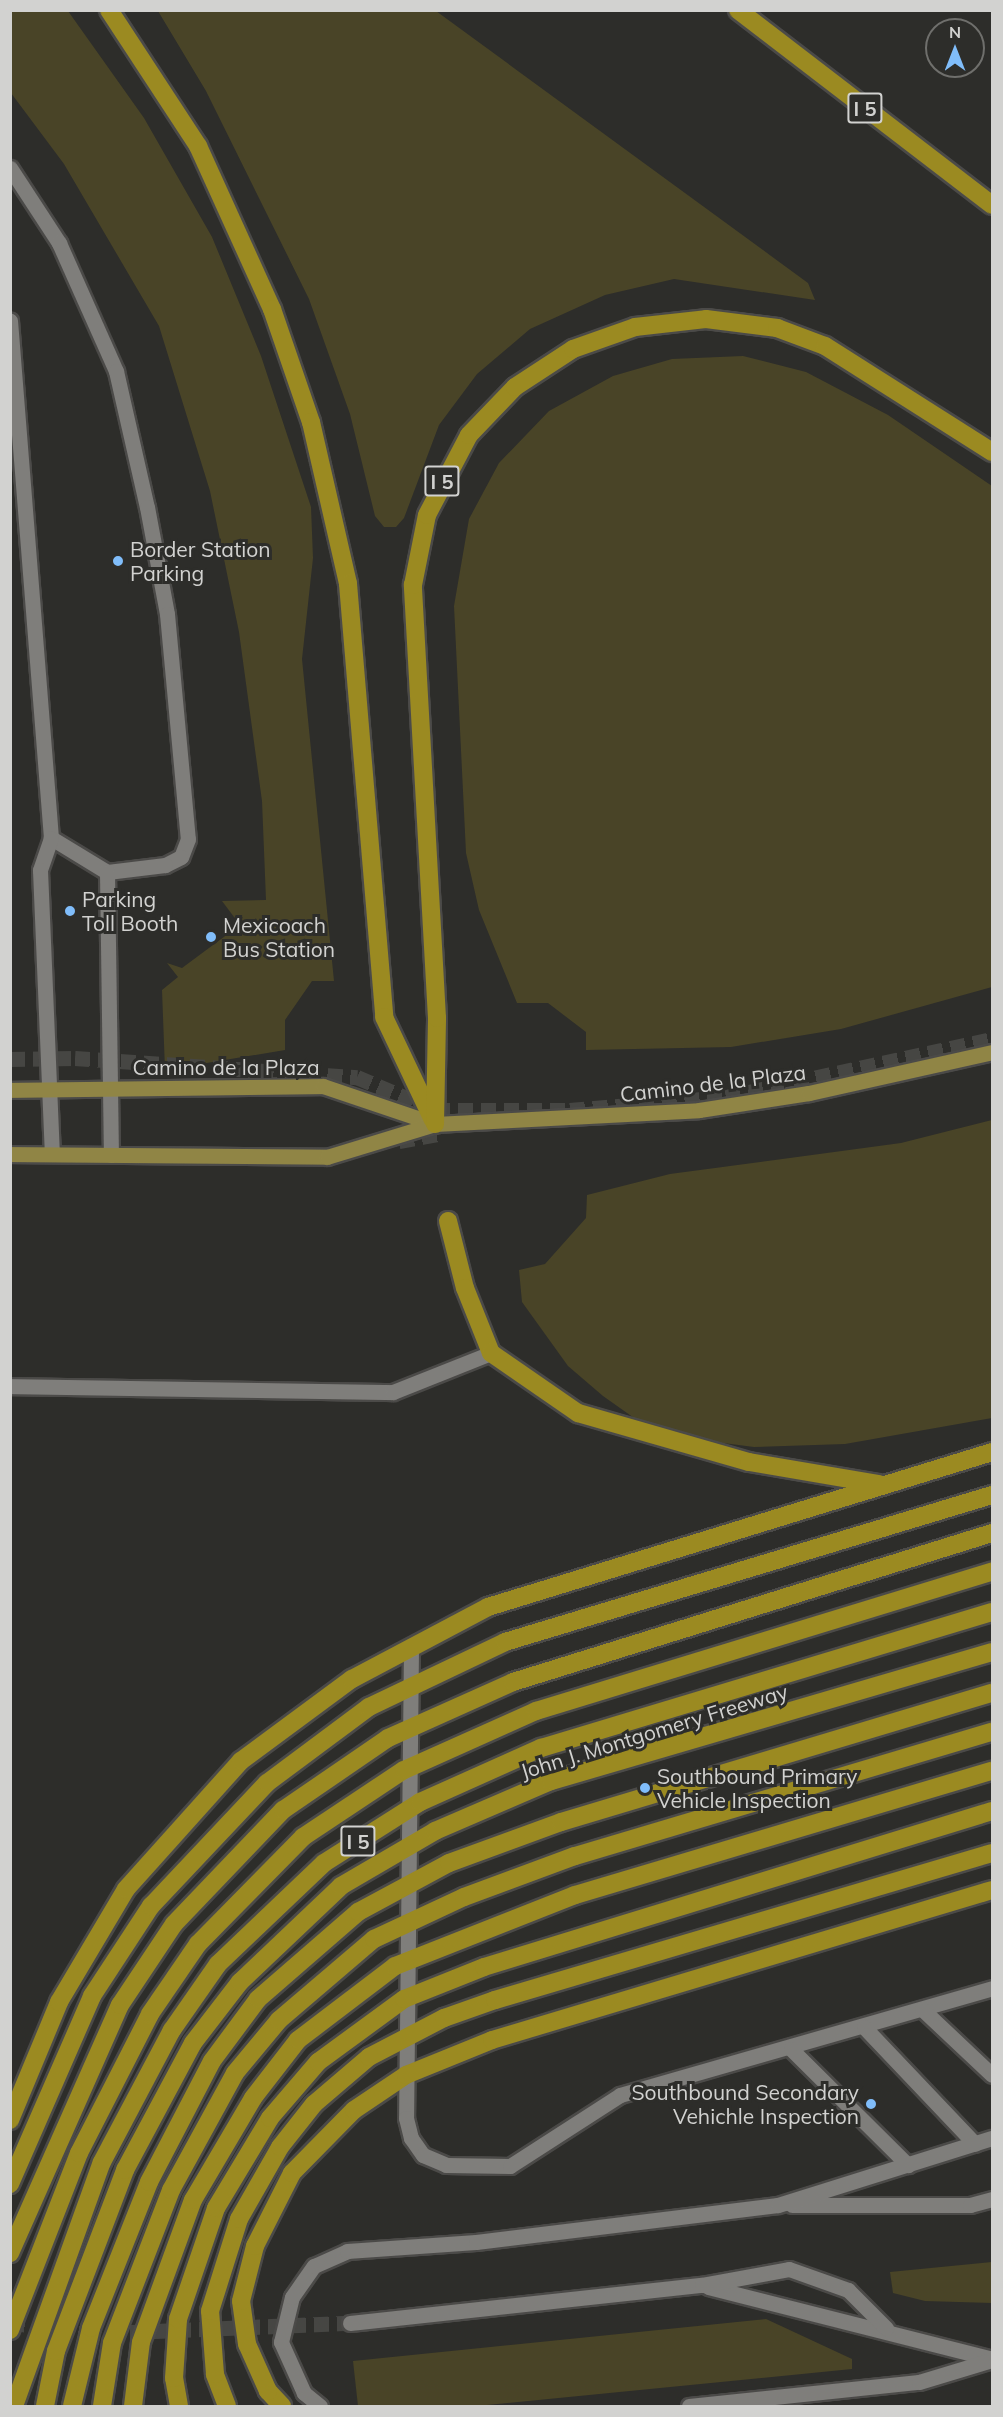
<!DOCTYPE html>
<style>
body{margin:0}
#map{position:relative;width:1003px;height:2417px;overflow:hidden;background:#2d2d2a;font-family:Mulish,sans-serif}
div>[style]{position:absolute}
.green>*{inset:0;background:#494427}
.minor-tunnel>*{height:15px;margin-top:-7.5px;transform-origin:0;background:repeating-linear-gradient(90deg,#464643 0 15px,transparent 0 23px)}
.roads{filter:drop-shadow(2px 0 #4b4a48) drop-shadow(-2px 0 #4b4a48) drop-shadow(0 2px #4b4a48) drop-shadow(0 -2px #4b4a48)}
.minor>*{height:15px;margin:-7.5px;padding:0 7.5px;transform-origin:7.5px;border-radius:7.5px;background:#7f7e7b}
.major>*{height:15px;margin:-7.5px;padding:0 7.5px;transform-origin:7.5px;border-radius:7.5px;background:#908545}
.highway>*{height:18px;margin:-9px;padding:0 9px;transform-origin:9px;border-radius:9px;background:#9b8a21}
.dots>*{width:16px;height:16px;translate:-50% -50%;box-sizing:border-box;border:3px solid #2d2d2a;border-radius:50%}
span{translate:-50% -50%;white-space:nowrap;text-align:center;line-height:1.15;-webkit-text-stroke:6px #2d2d2a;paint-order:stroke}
.shield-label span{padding:2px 4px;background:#2d2d2a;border:2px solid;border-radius:4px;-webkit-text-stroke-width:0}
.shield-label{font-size:20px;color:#d2d2d0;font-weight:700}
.poi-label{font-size:21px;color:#d2d2d0}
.left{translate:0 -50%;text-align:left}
.right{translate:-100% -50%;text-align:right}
.street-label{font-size:21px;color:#d2d2d0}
.frame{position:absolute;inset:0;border:12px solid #d2d2d0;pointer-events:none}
.north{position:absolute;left:925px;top:18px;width:60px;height:60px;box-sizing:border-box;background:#2d2d2a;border:2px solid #6f6f6c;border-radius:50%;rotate:0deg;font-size:16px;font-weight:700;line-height:24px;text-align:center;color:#d2d2d0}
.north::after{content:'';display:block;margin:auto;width:21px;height:27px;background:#80bdfa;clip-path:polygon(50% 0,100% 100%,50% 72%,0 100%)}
</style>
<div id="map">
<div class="green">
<div style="clip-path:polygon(11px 10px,68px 11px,144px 118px,212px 237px,261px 356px,311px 507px,313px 558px,302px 659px,334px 981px,312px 981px,285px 1020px,285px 1050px,165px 1070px,162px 990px,178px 977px,167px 963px,182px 968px,240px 925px,222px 901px,266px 900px,262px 801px,239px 632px,210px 491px,159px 326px,64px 164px,11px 93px)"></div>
<div style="clip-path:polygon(158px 11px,436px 11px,808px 283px,815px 300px,674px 279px,605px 295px,530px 329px,477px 374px,439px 425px,404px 518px,396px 527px,384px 527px,375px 516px,350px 414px,309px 299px,206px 91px)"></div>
<div style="clip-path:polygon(743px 356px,806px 372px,888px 415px,992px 486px,992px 987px,841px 1029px,731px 1047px,586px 1050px,586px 1032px,548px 1003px,517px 1003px,479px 910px,466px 853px,454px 606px,469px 519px,499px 463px,549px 411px,613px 376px,672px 359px)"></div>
<div style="clip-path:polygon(992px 1120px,992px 1418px,845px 1444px,754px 1447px,692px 1439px,644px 1425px,603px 1396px,568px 1366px,522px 1302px,519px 1270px,545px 1264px,586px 1218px,587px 1195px,670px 1174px,901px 1143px)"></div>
<div style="clip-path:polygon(992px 2262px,992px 2303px,925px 2301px,893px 2293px,890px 2272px)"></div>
<div style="clip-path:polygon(766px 2319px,852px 2359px,852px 2369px,477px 2406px,358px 2406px,353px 2361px)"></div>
</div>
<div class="minor-tunnel">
<div style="left:10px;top:1059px;width:65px;rotate:-0.9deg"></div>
<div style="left:75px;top:1058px;width:283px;rotate:3.9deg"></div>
<div style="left:357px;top:1077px;width:85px;rotate:22.9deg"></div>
<div style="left:435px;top:1110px;width:135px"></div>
<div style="left:570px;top:1110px;width:157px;rotate:-4.8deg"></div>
<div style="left:726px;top:1097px;width:272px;rotate:-12.3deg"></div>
<div style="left:399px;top:1141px;width:39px;rotate:-10deg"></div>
<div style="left:10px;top:2322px;width:75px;rotate:9.2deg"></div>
<div style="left:84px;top:2334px;width:266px;rotate:-2.4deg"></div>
</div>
<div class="roads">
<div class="minor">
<div style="left:10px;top:168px;width:90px;rotate:56.8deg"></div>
<div style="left:59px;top:243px;width:140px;rotate:66deg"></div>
<div style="left:116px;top:371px;width:139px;rotate:77.2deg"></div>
<div style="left:147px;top:507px;width:109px;rotate:79.4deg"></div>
<div style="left:167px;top:614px;width:226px;rotate:84.7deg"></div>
<div style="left:188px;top:839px;width:19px;rotate:111deg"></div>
<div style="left:181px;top:857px;width:18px;rotate:153deg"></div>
<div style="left:165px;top:865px;width:58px;rotate:173.1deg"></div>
<div style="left:107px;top:872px;width:66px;rotate:-148.7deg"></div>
<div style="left:51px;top:838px;width:519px;rotate:-94.53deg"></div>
<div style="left:51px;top:838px;width:34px;rotate:109deg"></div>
<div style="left:40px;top:870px;width:284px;rotate:87.6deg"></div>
<div style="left:107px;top:872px;width:283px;rotate:89.2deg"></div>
<div style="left:10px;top:1386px;width:383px;rotate:0.9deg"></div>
<div style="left:393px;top:1392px;width:105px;rotate:-21.7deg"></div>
<div style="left:411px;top:1648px;width:470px;rotate:90.6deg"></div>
<div style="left:406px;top:2118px;width:21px;rotate:76deg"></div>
<div style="left:411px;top:2138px;width:21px;rotate:55deg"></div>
<div style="left:423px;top:2155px;width:25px;rotate:23deg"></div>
<div style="left:446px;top:2165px;width:64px;rotate:0.9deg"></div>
<div style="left:510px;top:2166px;width:131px;rotate:-32.8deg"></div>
<div style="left:620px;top:2095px;width:387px;rotate:-16deg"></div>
<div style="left:922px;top:2009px;width:96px;rotate:43.3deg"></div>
<div style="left:864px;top:2027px;width:161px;rotate:46.5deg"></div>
<div style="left:791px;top:2049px;width:165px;rotate:44.8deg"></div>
<div style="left:792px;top:2205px;width:178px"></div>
<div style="left:970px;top:2205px;width:23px;rotate:-15deg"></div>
<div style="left:708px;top:2287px;width:293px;rotate:14.2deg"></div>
<div style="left:350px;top:2323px;width:354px;rotate:-6.2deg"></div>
<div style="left:702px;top:2285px;width:88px;rotate:-10.4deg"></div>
<div style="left:789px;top:2269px;width:63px;rotate:19.6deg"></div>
<div style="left:848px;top:2290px;width:54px;rotate:45deg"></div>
<div style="left:320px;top:2406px;width:21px;rotate:-141deg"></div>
<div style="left:304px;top:2393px;width:56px;rotate:-114.3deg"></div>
<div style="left:281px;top:2342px;width:46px;rotate:-76.3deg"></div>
<div style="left:292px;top:2297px;width:38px;rotate:-55deg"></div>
<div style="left:314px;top:2266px;width:36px;rotate:-24deg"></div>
<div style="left:347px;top:2251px;width:129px;rotate:-4deg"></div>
<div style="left:476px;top:2242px;width:304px;rotate:-7deg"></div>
<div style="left:778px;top:2205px;width:224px;rotate:-17.4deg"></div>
<div style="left:689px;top:2406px;width:231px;rotate:-6deg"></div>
<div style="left:919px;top:2382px;width:76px;rotate:-16.8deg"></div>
</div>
<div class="major">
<div style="left:10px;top:1090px;width:313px;rotate:-0.7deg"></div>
<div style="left:323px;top:1086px;width:118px;rotate:18.7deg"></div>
<div style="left:10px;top:1154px;width:317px;rotate:0.5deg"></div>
<div style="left:327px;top:1157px;width:113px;rotate:-17deg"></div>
<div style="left:435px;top:1124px;width:264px;rotate:-3deg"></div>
<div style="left:699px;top:1110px;width:111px;rotate:-8.8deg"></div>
<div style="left:809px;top:1093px;width:188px;rotate:-12.6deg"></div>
</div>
<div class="highway">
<div style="left:109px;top:10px;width:163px;rotate:56.8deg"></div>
<div style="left:198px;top:146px;width:179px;rotate:65.6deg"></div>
<div style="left:272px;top:309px;width:120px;rotate:71deg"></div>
<div style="left:311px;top:422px;width:166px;rotate:77.1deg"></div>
<div style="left:348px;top:584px;width:434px;rotate:85.2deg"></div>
<div style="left:384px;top:1017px;width:114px;rotate:64.6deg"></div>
<div style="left:738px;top:10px;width:320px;rotate:37.5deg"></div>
<div style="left:435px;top:1124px;width:106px;rotate:-88.9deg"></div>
<div style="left:437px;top:1018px;width:434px;rotate:-93.2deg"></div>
<div style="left:413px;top:585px;width:71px;rotate:-78.7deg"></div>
<div style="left:427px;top:515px;width:90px;rotate:-62.3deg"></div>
<div style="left:469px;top:435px;width:66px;rotate:-46.2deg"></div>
<div style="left:515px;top:387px;width:69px;rotate:-33.2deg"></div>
<div style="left:573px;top:349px;width:66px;rotate:-19.5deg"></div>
<div style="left:635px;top:327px;width:71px;rotate:-6.4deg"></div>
<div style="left:706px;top:319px;width:72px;rotate:7.2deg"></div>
<div style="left:777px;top:328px;width:51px;rotate:20.6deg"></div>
<div style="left:825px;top:346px;width:198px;rotate:32.4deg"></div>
<div style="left:448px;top:1221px;width:69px;rotate:75.8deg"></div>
<div style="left:465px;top:1288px;width:70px;rotate:68.2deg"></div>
<div style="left:491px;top:1353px;width:106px;rotate:34.6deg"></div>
<div style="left:578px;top:1413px;width:178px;rotate:16deg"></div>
<div style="left:749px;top:1462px;width:132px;rotate:9.6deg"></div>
<div style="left:10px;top:2120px;width:128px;rotate:-67.4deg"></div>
<div style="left:59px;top:2002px;width:131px;rotate:-59.3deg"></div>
<div style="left:126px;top:1889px;width:172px;rotate:-48.1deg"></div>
<div style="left:241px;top:1761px;width:138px;rotate:-36.5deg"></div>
<div style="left:352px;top:1679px;width:154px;rotate:-27.9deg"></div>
<div style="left:488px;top:1607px;width:527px;rotate:-17.09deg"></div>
<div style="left:10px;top:2184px;width:205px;rotate:-66.4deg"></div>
<div style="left:92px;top:1996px;width:108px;rotate:-56.8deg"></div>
<div style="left:151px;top:1906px;width:169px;rotate:-46.7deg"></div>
<div style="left:267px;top:1783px;width:127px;rotate:-36.7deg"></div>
<div style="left:369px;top:1707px;width:151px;rotate:-25.5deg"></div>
<div style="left:505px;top:1642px;width:509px;rotate:-16.8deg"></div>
<div style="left:10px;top:2253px;width:271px;rotate:-66.1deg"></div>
<div style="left:120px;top:2005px;width:97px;rotate:-56.3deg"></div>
<div style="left:174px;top:1924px;width:158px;rotate:-46.3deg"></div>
<div style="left:283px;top:1810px;width:127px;rotate:-34.4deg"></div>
<div style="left:388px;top:1738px;width:137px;rotate:-24.1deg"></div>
<div style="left:513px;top:1682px;width:502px;rotate:-17.28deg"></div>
<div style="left:10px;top:2330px;width:190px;rotate:-68.7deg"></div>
<div style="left:79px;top:2153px;width:156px;rotate:-62.9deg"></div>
<div style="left:150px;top:2014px;width:85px;rotate:-55.6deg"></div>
<div style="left:198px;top:1944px;width:150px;rotate:-45.5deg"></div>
<div style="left:303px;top:1837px;width:121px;rotate:-33.6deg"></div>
<div style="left:404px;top:1770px;width:145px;rotate:-24.1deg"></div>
<div style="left:536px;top:1711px;width:477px;rotate:-17deg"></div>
<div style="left:14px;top:2406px;width:259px;rotate:-70.2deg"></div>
<div style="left:102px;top:2162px;width:149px;rotate:-62.1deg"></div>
<div style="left:172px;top:2030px;width:80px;rotate:-55.1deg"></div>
<div style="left:218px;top:1964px;width:146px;rotate:-43.6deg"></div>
<div style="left:324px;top:1863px;width:114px;rotate:-32.4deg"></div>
<div style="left:420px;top:1802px;width:133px;rotate:-24.1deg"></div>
<div style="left:541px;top:1748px;width:471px;rotate:-16.8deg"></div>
<div style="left:45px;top:2406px;width:56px;rotate:-78.7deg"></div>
<div style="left:56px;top:2351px;width:194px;rotate:-69.1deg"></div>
<div style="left:125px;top:2170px;width:144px;rotate:-61.8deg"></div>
<div style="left:193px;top:2043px;width:77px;rotate:-52.4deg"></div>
<div style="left:240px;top:1982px;width:139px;rotate:-43.5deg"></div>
<div style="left:341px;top:1886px;width:109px;rotate:-30.3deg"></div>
<div style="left:435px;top:1831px;width:126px;rotate:-23.3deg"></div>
<div style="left:551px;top:1781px;width:459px;rotate:-16.3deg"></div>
<div style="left:72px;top:2406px;width:80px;rotate:-76.3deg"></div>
<div style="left:91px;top:2328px;width:157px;rotate:-68.3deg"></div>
<div style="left:149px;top:2182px;width:136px;rotate:-62.5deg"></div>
<div style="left:212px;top:2061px;width:77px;rotate:-53.4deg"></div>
<div style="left:258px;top:1999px;width:133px;rotate:-41deg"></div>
<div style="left:358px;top:1912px;width:103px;rotate:-28.3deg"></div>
<div style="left:449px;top:1863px;width:119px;rotate:-20.1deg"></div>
<div style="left:561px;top:1822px;width:450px;rotate:-16.7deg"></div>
<div style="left:102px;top:2406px;width:64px;rotate:-81deg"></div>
<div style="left:112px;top:2343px;width:164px;rotate:-68.9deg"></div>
<div style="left:171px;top:2190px;width:133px;rotate:-61.3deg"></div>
<div style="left:235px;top:2073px;width:69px;rotate:-50.3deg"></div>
<div style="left:279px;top:2020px;width:125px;rotate:-40.5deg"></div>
<div style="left:374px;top:1939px;width:99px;rotate:-25deg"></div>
<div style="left:464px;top:1897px;width:118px;rotate:-20.3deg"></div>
<div style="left:575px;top:1856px;width:435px;rotate:-16.6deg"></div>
<div style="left:133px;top:2406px;width:64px;rotate:-82.9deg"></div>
<div style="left:141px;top:2342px;width:151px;rotate:-69.9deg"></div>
<div style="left:193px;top:2200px;width:118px;rotate:-59.5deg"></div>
<div style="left:253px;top:2098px;width:73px;rotate:-52.2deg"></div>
<div style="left:298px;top:2040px;width:122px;rotate:-37.3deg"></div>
<div style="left:395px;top:1966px;width:193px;rotate:-21.5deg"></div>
<div style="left:575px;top:1895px;width:435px;rotate:-16.6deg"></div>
<div style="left:179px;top:2406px;width:28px;rotate:-100deg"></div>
<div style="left:174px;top:2378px;width:59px;rotate:-86.1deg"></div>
<div style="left:178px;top:2319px;width:117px;rotate:-71.1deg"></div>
<div style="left:216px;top:2208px;width:105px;rotate:-59deg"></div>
<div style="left:270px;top:2118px;width:74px;rotate:-49.4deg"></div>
<div style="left:318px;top:2062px;width:107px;rotate:-36.2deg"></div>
<div style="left:404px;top:1999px;width:86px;rotate:-21.8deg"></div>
<div style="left:484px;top:1967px;width:531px;rotate:-17.07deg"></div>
<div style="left:227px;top:2406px;width:34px;rotate:-111deg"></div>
<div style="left:215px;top:2374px;width:63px;rotate:-94.5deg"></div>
<div style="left:210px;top:2311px;width:96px;rotate:-72.5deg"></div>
<div style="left:239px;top:2219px;width:83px;rotate:-60.3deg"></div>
<div style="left:280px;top:2147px;width:55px;rotate:-51.7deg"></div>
<div style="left:314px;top:2104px;width:72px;rotate:-40.5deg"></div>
<div style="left:369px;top:2057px;width:85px;rotate:-27.5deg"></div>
<div style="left:444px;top:2018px;width:54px;rotate:-19.4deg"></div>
<div style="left:495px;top:2000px;width:518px;rotate:-16.48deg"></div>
<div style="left:282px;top:2406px;width:21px;rotate:-133deg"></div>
<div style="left:268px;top:2391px;width:51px;rotate:-114.1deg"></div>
<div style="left:247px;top:2344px;width:43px;rotate:-97.9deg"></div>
<div style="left:241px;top:2301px;width:57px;rotate:-75.7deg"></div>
<div style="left:255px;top:2246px;width:82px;rotate:-63.1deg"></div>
<div style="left:292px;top:2173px;width:88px;rotate:-45.5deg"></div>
<div style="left:354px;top:2110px;width:63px;rotate:-33.9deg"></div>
<div style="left:406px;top:2075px;width:93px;rotate:-22.1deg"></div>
<div style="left:492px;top:2040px;width:522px;rotate:-16.7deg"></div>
</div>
</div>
<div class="dots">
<div style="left:118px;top:561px;background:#80bdfa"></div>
<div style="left:70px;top:911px;background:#80bdfa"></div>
<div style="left:211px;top:937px;background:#80bdfa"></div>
<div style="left:645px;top:1788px;background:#80bdfa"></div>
<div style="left:871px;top:2104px;background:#80bdfa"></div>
</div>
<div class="shield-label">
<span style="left:865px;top:108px">I 5</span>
<span style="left:442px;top:481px">I 5</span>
<span style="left:358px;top:1841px">I 5</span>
</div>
<div class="poi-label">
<span class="left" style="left:130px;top:561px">Border Station<br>Parking</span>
<span class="left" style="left:82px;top:911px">Parking<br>Toll Booth</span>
<span class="left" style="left:223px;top:937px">Mexicoach<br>Bus Station</span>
<span class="left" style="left:657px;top:1788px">Southbound Primary<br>Vehicle Inspection</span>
<span class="right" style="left:859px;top:2104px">Southbound Secondary<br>Vehichle Inspection</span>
</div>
<div class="street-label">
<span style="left:226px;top:1067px">Camino de la Plaza</span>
<span style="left:713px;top:1083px;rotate:-7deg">Camino de la Plaza</span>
<span style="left:654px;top:1731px;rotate:-17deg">John J. Montgomery Freeway</span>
</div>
<div class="frame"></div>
<div class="north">N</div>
</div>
